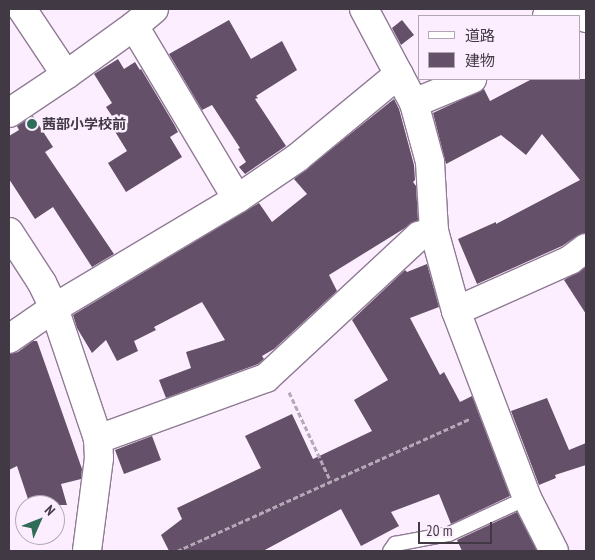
<!DOCTYPE html>
<meta charset="utf-8">
<style>
body{margin:0}
#map{position:relative;width:595px;height:560px;overflow:hidden;background:#fceeff;font-family:"PT Sans Narrow","Noto Sans JP",sans-serif}
div>[style]{position:absolute}
.building>*{inset:0;background:#645068}
.path>*{height:3px;margin-top:-1.5px;transform-origin:0;background:repeating-linear-gradient(90deg,#b5a9b7 0 5px,transparent 0 7.5px)}
.roads{filter:drop-shadow(1px 0 #8f7b94) drop-shadow(-1px 0 #8f7b94) drop-shadow(0 1px #8f7b94) drop-shadow(0 -1px #8f7b94)}
.lane>*{height:14px;margin:-7px;padding:0 7px;transform-origin:7px;border-radius:7px;background:#fff}
.street>*{height:28px;margin:-14px;padding:0 14px;transform-origin:14px;border-radius:14px;background:#fff}
.dots>*{width:14px;height:14px;translate:-50% -50%;box-sizing:border-box;border:2px solid #fceeff;border-radius:50%}
span{translate:-50% -50%;white-space:nowrap;text-align:center;line-height:1.15;-webkit-text-stroke:5px #fceeff;paint-order:stroke}
.poi-label{font-size:14px;color:#413943;font-weight:700}
.left{translate:0 -50%;text-align:left}
.frame{position:absolute;inset:0;border:10px solid #413943;pointer-events:none}
.legend{position:absolute;left:418px;top:15px;width:162px;height:65px;box-sizing:border-box;background:#fceeff;border:1px solid #b1a6b4;margin:0;padding:6px 9px;list-style:none;font-size:15px;color:#413943}
.legend li{display:flex;align-items:center;gap:10px;height:25px}
.legend b{width:25px;border:1px solid #b1a6b4}
.north{position:absolute;left:15px;top:495px;width:50px;height:50px;box-sizing:border-box;background:#fceeff;border:1px solid #b1a6b4;border-radius:50%;rotate:46deg;font-size:14px;font-weight:700;line-height:20px;text-align:center;color:#413943}
.north::after{content:'';display:block;margin:auto;width:18px;height:22px;background:#2f6d59;clip-path:polygon(50% 0,100% 100%,50% 72%,0 100%)}
.scale{position:absolute;left:418px;top:522px;width:74px;height:22px;box-sizing:border-box;border:2px solid #413943;border-top:0;padding-left:6px;font-size:15px;line-height:18px;white-space:nowrap;color:#413943;-webkit-text-stroke:4px #fceeff;paint-order:stroke}
</style>
<div id="map">
<div class="building">
<div style="clip-path:polygon(229px 20px,251px 59px,282px 41px,297px 70px,256px 96px,258px 98px,255px 99px,286px 146px,245px 174px,239px 167px,246px 162px,238px 149px,240px 148px,212px 105px,202px 110px,169px 54px)"></div>
<div style="clip-path:polygon(402px 20px,414px 35px,401px 45px,392px 28px)"></div>
<div style="clip-path:polygon(118px 59px,124px 69px,135px 62px,140px 70px,141px 69px,175px 126px,178px 132px,170px 137px,182px 157px,126px 192px,108px 163px,127px 151px,111px 125px,116px 122px,106px 107px,112px 103px,94px 74px)"></div>
<div style="clip-path:polygon(532px 79px,586px 79px,586px 233px,577px 236px,562px 246px,477px 284px,458px 239px,496px 222px,496px 224px,580px 180px,542px 134px,526px 155px,501px 135px,446px 164px,433px 113px,484px 89px,490px 101px)"></div>
<div style="clip-path:polygon(394px 99px,399px 109px,414px 165px,415px 180px,413px 182px,416px 186px,418px 220px,329px 275px,337px 291px,274px 349px,262px 356px,264px 359px,258px 364px,166px 398px,159px 380px,191px 368px,186px 352px,225px 340px,202px 302px,154px 327px,156px 330px,134px 341px,138px 351px,117px 361px,106px 340px,92px 353px,77px 328px,73px 315px,259px 203px,272px 222px,307px 194px,294px 179px)"></div>
<div style="clip-path:polygon(33px 116px,53px 147px,45px 152px,114px 254px,92px 267px,53px 207px,35px 219px,9px 179px,9px 136px,19px 130px,17px 126px)"></div>
<div style="clip-path:polygon(427px 264px,439px 307px,410px 318px,440px 375px,444px 372px,460px 402px,472px 396px,510px 496px,451px 524px,439px 494px,391px 512px,399px 526px,361px 546px,341px 509px,263px 551px,169px 551px,161px 535px,182px 519px,177px 508px,261px 468px,245px 436px,292px 414px,313px 459px,372px 431px,354px 400px,388px 380px,352px 320px,405px 270px,407px 272px)"></div>
<div style="clip-path:polygon(586px 267px,586px 314px,564px 280px)"></div>
<div style="clip-path:polygon(33px 341px,37px 341px,82px 469px,81px 479px,61px 484px,67px 505px,30px 505px,17px 466px,9px 470px,9px 354px,18px 352px)"></div>
<div style="clip-path:polygon(547px 398px,569px 450px,586px 443px,586px 465px,555px 475px,556px 478px,539px 485px,511px 411px)"></div>
<div style="clip-path:polygon(152px 436px,161px 460px,124px 474px,115px 450px)"></div>
<div style="clip-path:polygon(517px 512px,537px 551px,462px 551px,457px 540px)"></div>
</div>
<div class="path">
<div style="left:289px;top:392px;width:99px;rotate:65deg"></div>
<div style="left:177px;top:551px;width:321px;rotate:-24.3deg"></div>
</div>
<div class="roads">
<div class="lane">
<div style="left:390px;top:551px;width:9px;rotate:-54deg"></div>
<div style="left:395px;top:544px;width:55px;rotate:-10.5deg"></div>
<div style="left:449px;top:534px;width:86px;rotate:-24.8deg"></div>
</div>
<div class="street">
<div style="left:22px;top:9px;width:79px;rotate:56.3deg"></div>
<div style="left:364px;top:9px;width:106px;rotate:62deg"></div>
<div style="left:414px;top:103px;width:61px;rotate:74.8deg"></div>
<div style="left:430px;top:162px;width:69px;rotate:86.7deg"></div>
<div style="left:434px;top:231px;width:83px;rotate:74.6deg"></div>
<div style="left:456px;top:311px;width:200px;rotate:69.2deg"></div>
<div style="left:527px;top:498px;width:59px;rotate:63deg"></div>
<div style="left:577px;top:9px;width:13px;rotate:45deg"></div>
<div style="left:547px;top:16px;width:11px;rotate:-38deg"></div>
<div style="left:134px;top:26px;width:201px;rotate:59.2deg"></div>
<div style="left:414px;top:103px;width:63px;rotate:-22.5deg"></div>
<div style="left:9px;top:113px;width:69px;rotate:-33.7deg"></div>
<div style="left:66px;top:75px;width:84px;rotate:-35.8deg"></div>
<div style="left:134px;top:26px;width:26px;rotate:-40deg"></div>
<div style="left:9px;top:232px;width:61px;rotate:57.1deg"></div>
<div style="left:42px;top:283px;width:28px;rotate:64deg"></div>
<div style="left:54px;top:308px;width:138px;rotate:71.4deg"></div>
<div style="left:98px;top:439px;width:19px;rotate:87deg"></div>
<div style="left:99px;top:458px;width:94px;rotate:97.4deg"></div>
<div style="left:456px;top:311px;width:125px;rotate:-24.1deg"></div>
<div style="left:570px;top:260px;width:20px;rotate:-37deg"></div>
<div style="left:9px;top:339px;width:55px;rotate:-34.6deg"></div>
<div style="left:54px;top:308px;width:213px;rotate:-30.8deg"></div>
<div style="left:237px;top:199px;width:73px;rotate:-34.3deg"></div>
<div style="left:297px;top:158px;width:132px;rotate:-39.5deg"></div>
<div style="left:98px;top:439px;width:179px;rotate:-20deg"></div>
<div style="left:266px;top:378px;width:209px;rotate:-42.9deg"></div>
<div style="left:419px;top:236px;width:16px;rotate:-18deg"></div>
</div>
</div>
<div class="dots">
<div style="left:32px;top:124px;background:#2f6d59"></div>
</div>
<div class="poi-label">
<span class="left" style="left:42px;top:124px">茜部小学校前</span>
</div>
<div class="frame"></div>
<ul class="legend">
<li><b style="height:6px;background:#fff"></b>道路</li>
<li><b style="height:14px;background:#645068"></b>建物</li>
</ul>
<div class="north">N</div>
<div class="scale">20 m</div>
</div>
